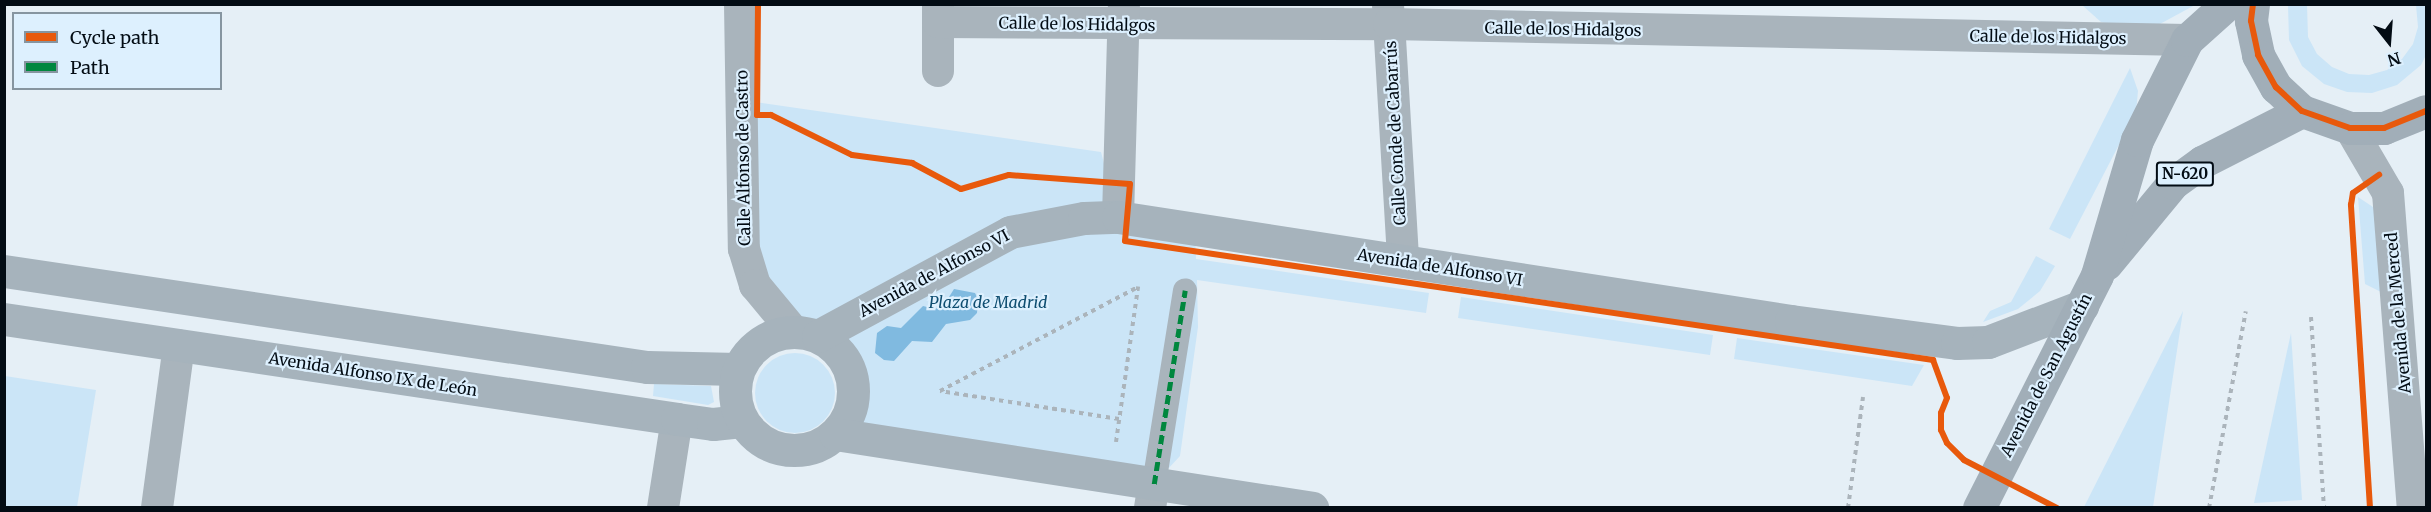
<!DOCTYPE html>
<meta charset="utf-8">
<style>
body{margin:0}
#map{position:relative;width:2431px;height:512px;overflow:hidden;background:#e5eff6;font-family:Merriweather,serif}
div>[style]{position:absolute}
.green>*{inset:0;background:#cbe5f7}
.round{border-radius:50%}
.water>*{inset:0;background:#80bae0}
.path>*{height:4px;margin-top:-2px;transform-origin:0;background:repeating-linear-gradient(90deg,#abb4bb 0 4.5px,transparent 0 9px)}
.pedestrian>*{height:24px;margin:-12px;padding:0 12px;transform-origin:12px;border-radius:12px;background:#a9b4bc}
.minor>*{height:32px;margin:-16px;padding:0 16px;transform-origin:16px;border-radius:16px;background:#a9b4bc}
.secondary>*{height:33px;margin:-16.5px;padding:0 16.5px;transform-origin:16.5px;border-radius:16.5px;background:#a6b3bc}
.secondary>.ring{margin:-16.5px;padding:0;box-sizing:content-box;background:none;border:33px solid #a6b3bc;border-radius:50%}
.trunk>*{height:33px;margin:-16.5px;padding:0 16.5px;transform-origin:16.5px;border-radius:16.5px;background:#a1aeb8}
.quiet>*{height:4.5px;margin-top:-2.25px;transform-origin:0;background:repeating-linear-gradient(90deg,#00873e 0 9px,transparent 0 13.5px)}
.cycleway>*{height:6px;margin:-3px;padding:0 3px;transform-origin:3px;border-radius:3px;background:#e8590c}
span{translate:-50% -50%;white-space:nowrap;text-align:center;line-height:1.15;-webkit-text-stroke:4.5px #ddf0fe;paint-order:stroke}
.shield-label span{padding:2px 4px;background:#ddf0fe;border:2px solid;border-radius:4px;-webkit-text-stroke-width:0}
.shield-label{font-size:15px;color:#030c14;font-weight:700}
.street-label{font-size:16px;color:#030c14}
.park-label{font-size:16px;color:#0e4d70;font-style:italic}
.frame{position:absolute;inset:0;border:6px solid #030c14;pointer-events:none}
.legend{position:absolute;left:12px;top:12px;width:210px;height:78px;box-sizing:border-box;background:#ddf0fe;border:2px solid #8695a0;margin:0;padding:8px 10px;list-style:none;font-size:18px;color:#030c14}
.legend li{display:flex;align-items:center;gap:12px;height:30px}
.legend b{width:30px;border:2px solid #8695a0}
.north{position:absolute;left:2359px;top:12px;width:60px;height:60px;-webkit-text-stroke:4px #ddf0fe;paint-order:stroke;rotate:163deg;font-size:16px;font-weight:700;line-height:24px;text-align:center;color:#030c14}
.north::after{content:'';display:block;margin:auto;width:21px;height:27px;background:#030c14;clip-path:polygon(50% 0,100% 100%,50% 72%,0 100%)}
</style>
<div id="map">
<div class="green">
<div style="clip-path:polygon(2082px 5px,2195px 5px,2158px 25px,2115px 25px,2101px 22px)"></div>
<div style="clip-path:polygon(2288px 5px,2307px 5px,2308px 37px,2317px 54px,2332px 67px,2349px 74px,2369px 75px,2387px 70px,2402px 59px,2413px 44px,2418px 27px,2416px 5px,2426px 5px,2426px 55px,2421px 65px,2397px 85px,2372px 93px,2347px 92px,2324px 84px,2302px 66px,2289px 40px)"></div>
<div style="clip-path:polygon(2130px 68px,2138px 91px,2136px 112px,2070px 239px,2049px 229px)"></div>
<div style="clip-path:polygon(741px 100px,1101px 152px,1118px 216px,1195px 229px,1196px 259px,1429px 293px,1426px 313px,1197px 280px,1198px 327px,1180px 456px,1154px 484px,835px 434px,847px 419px,853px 400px,853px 381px,846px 363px,834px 347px,755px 285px)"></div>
<div style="clip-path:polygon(2358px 197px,2376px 209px,2383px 293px,2365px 284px)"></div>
<div style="clip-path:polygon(2036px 256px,2055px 266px,2040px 291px,2018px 309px,1983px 322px,1990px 311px,2011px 302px)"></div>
<div style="clip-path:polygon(1461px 297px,1713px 335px,1710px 355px,1458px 318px)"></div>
<div style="clip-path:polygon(2183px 311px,2153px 507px,2084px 507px)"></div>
<div style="clip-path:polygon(2291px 333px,2302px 500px,2254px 503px)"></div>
<div style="clip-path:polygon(1737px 338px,1924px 365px,1912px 386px,1734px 359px)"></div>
<div class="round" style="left:755px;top:353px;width:80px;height:80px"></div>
<div style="clip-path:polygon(5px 376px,96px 390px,77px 507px,5px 507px)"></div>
<div style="clip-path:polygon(654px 384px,711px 386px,714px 402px,708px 405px,653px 396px)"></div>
</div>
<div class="water">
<div style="clip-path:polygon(954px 289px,975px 293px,978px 299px,977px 313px,970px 320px,946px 324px,932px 342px,912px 341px,894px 361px,884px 360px,875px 353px,877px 333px,887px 326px,901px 328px,923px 306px,935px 309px,944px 305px)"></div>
</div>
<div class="path">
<div style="left:2311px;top:317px;width:191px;rotate:86.1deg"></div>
<div style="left:1119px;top:419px;width:181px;rotate:-171.1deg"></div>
<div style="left:940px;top:391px;width:224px;rotate:-27.7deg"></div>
<div style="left:1116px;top:442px;width:157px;rotate:-81.9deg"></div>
<div style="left:1848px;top:508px;width:112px;rotate:-82.3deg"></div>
<div style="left:2209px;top:508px;width:200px;rotate:-79.4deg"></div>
</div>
<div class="pedestrian">
<div style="left:1154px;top:484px;width:196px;rotate:-80.9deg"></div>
</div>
<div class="minor">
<div style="left:740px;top:4px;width:245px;rotate:89.1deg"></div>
<div style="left:744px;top:249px;width:38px;rotate:73deg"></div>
<div style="left:755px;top:285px;width:61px;rotate:50.3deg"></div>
<div style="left:938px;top:4px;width:67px;rotate:90deg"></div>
<div style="left:1388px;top:5px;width:256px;rotate:86.6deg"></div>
<div style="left:938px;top:22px;width:451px;rotate:0.3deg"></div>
<div style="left:1389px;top:24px;width:798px;rotate:1.15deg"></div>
<div style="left:2350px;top:128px;width:75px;rotate:59.7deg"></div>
<div style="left:2388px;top:193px;width:316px;rotate:85.5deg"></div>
<div style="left:1118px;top:217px;width:212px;rotate:-88.4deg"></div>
<div style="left:157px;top:508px;width:164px;rotate:-82.3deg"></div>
<div style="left:663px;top:508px;width:90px;rotate:-81.1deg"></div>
<div style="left:1150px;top:508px;width:24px;rotate:-81deg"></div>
</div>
<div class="secondary">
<div style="left:4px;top:271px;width:650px;rotate:8.49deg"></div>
<div style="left:647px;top:367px;width:91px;rotate:1.3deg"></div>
<div style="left:4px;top:319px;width:680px;rotate:8.45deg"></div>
<div style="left:677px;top:419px;width:36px;rotate:8deg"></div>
<div style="left:713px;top:424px;width:29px;rotate:-6deg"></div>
<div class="ring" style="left:735px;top:332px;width:85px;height:85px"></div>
<div style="left:818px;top:336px;width:218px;rotate:-28.4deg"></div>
<div style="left:1010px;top:232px;width:75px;rotate:-10.7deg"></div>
<div style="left:1084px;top:218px;width:34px;rotate:-2deg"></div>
<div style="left:1118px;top:217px;width:681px;rotate:8.78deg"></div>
<div style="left:1791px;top:321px;width:167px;rotate:7.5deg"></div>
<div style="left:1957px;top:343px;width:31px;rotate:-2deg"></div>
<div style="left:1988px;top:342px;width:101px;rotate:-21deg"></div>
<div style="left:835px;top:434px;width:483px;rotate:8.8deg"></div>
</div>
<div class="trunk">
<div style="left:2253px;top:4px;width:17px;rotate:97deg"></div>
<div style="left:2251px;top:21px;width:35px;rotate:78deg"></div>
<div style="left:2258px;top:55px;width:37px;rotate:61deg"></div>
<div style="left:2276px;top:87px;width:35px;rotate:43deg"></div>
<div style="left:2302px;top:111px;width:51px;rotate:19.5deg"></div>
<div style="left:2350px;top:128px;width:34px"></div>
<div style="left:2384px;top:128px;width:45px;rotate:-22deg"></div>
<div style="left:2106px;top:264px;width:105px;rotate:-50.4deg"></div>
<div style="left:2173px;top:183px;width:36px;rotate:-36deg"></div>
<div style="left:2202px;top:162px;width:112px;rotate:-27deg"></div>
<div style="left:1979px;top:508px;width:261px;rotate:-63.1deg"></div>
<div style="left:2097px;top:275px;width:141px;rotate:-73.5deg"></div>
<div style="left:2137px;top:140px;width:112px;rotate:-63.4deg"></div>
<div style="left:2187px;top:40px;width:54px;rotate:-42deg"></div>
</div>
<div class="quiet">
<div style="left:1154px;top:484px;width:196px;rotate:-80.9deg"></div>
</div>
<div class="cycleway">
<div style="left:758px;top:4px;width:111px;rotate:90.5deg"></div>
<div style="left:757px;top:115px;width:14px"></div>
<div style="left:771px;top:115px;width:90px;rotate:26.3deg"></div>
<div style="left:852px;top:155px;width:61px;rotate:7.6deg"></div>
<div style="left:912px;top:163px;width:55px;rotate:28deg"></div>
<div style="left:961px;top:189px;width:50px;rotate:-16.3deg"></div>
<div style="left:1009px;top:175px;width:121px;rotate:4.3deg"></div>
<div style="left:1130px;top:184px;width:57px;rotate:95deg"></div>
<div style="left:1125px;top:241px;width:817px;rotate:8.38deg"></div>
<div style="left:1933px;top:360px;width:40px;rotate:69.8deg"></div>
<div style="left:1947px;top:398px;width:16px;rotate:112deg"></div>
<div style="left:1941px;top:413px;width:17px;rotate:90deg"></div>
<div style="left:1941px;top:430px;width:14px;rotate:65deg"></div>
<div style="left:1947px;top:443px;width:24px;rotate:45deg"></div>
<div style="left:1964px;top:460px;width:105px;rotate:27.3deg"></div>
<div style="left:2253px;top:4px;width:17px;rotate:97deg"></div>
<div style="left:2251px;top:21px;width:35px;rotate:78deg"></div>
<div style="left:2258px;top:55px;width:37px;rotate:61deg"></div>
<div style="left:2276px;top:87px;width:35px;rotate:43deg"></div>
<div style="left:2302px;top:111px;width:51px;rotate:19.5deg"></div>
<div style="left:2350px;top:128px;width:34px"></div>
<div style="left:2384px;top:128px;width:45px;rotate:-22deg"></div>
<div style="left:2370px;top:508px;width:304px;rotate:-93.6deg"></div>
<div style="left:2351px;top:205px;width:12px;rotate:-81deg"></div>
<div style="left:2353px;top:193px;width:32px;rotate:-35deg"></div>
</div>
<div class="shield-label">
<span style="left:2185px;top:174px">N-620</span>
</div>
<div class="street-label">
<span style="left:1077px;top:24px;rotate:1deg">Calle de los Hidalgos</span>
<span style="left:1563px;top:29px;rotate:1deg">Calle de los Hidalgos</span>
<span style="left:2048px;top:37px;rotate:1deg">Calle de los Hidalgos</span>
<span style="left:1395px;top:133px;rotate:-93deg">Calle Conde de Cabarrús</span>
<span style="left:743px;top:158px;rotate:-91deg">Calle Alfonso de Castro</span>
<span style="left:1440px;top:267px;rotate:9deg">Avenida de Alfonso VI</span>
<span style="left:934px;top:273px;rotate:-28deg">Avenida de Alfonso VI</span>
<span style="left:2398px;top:313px;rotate:-95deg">Avenida de la Merced</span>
<span style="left:373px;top:374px;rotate:9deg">Avenida Alfonso IX de León</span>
<span style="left:2046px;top:375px;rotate:-63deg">Avenida de San Agustín</span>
</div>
<div class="park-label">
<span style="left:988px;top:302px">Plaza de Madrid</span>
</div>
<div class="frame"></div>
<ul class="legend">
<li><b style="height:8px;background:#e8590c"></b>Cycle path</li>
<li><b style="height:8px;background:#00873e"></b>Path</li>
</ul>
<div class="north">N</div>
</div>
